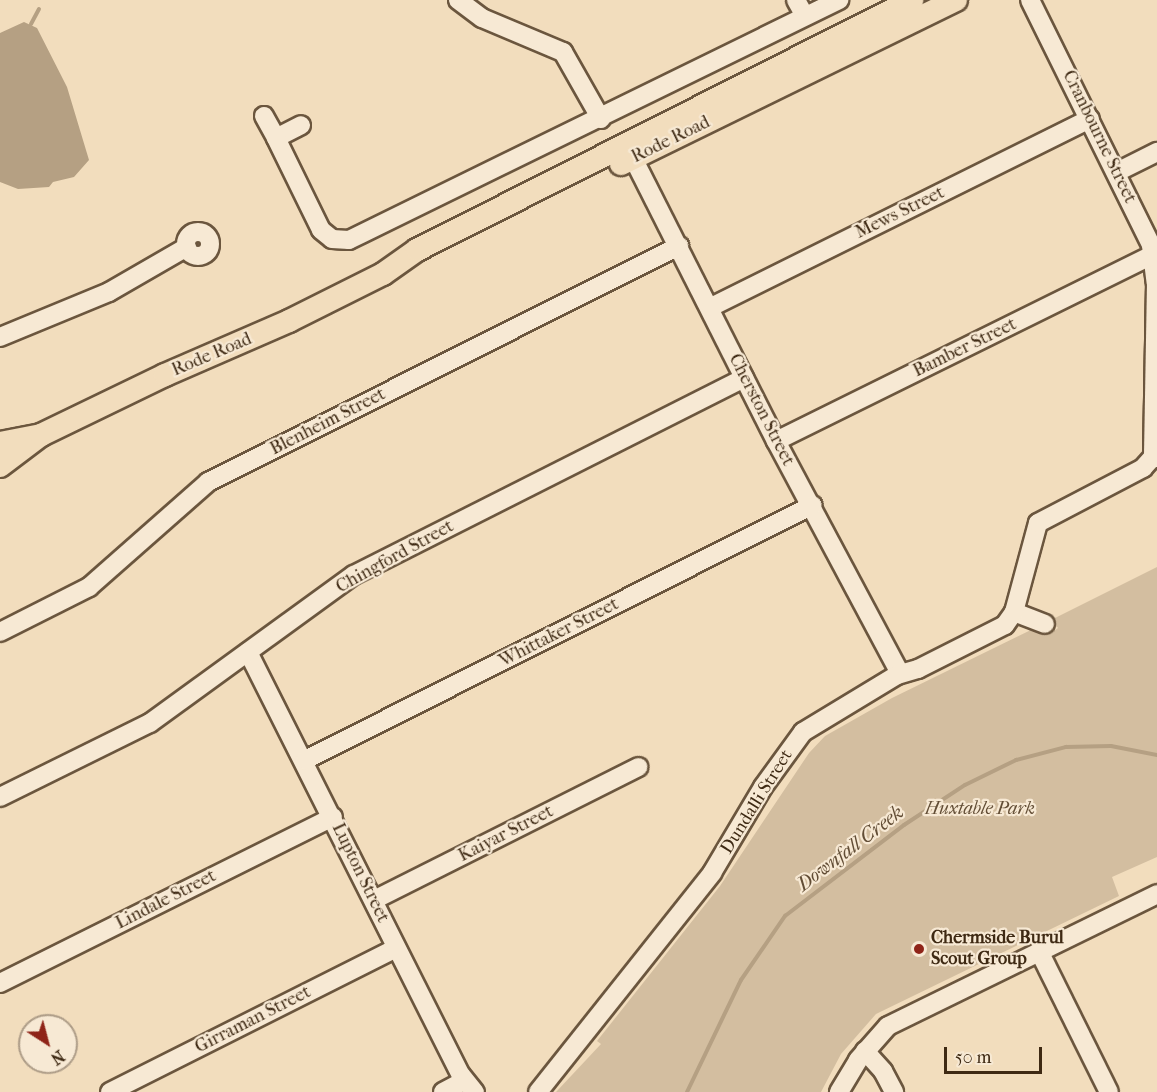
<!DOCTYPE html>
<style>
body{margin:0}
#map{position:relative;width:1157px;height:1092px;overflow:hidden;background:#f2ddbd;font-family:"IM FELL French Canon",serif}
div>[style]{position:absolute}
.green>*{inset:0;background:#d3bea0}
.water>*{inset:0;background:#b5a083}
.stream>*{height:4px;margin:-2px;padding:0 2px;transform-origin:2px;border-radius:2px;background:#b5a083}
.roads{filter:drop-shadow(2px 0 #6b563e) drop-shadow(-2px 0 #6b563e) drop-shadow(0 2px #6b563e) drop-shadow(0 -2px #6b563e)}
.minor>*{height:18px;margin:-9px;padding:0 9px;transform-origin:9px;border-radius:9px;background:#f7e9d4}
.minor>.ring{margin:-9px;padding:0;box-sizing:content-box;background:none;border:18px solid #f7e9d4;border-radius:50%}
.major>*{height:22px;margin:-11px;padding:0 11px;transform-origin:11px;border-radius:11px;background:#f2ddbd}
.dots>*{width:16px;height:16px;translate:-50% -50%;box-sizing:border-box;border:3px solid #f7e9d4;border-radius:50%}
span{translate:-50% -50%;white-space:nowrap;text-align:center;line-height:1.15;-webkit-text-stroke:4.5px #f7e9d4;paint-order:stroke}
.street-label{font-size:18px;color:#3e2913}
.park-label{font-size:18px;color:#634e36;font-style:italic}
.poi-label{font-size:18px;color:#3e2913;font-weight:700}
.left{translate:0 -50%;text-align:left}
.water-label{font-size:20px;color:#624d35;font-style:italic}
.north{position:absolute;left:18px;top:1014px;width:60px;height:60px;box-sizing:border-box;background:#f7e9d4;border:2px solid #ad9c87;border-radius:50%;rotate:144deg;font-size:16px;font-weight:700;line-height:24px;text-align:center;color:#3e2913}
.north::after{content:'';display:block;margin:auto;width:21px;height:27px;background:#8f2418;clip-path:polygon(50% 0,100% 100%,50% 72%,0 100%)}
.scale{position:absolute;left:944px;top:1047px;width:98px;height:27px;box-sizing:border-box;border:3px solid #3e2913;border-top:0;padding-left:8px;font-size:18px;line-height:21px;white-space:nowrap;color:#3e2913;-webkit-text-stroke:4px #f7e9d4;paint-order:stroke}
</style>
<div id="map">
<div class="green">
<div style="clip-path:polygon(1157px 567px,1157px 857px,1112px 877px,1119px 896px,876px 1014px,841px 1054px,821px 1092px,556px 1092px,601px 1044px,597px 1041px,720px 886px,809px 753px,825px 736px,892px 698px,1035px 628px,1044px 628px,1050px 634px,1058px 628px,1051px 620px)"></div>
</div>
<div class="water">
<div style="clip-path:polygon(24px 22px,37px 28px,67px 87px,89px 160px,74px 177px,53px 182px,49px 187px,18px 189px,0 182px,0 33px)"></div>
</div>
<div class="stream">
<div style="left:31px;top:24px;width:17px;rotate:-62deg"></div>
<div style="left:687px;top:1092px;width:124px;rotate:-64.3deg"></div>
<div style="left:741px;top:980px;width:78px;rotate:-55.5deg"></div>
<div style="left:785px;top:916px;width:150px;rotate:-37.4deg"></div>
<div style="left:904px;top:825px;width:73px;rotate:-33.3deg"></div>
<div style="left:965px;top:785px;width:57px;rotate:-26.1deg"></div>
<div style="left:1016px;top:760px;width:52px;rotate:-14.6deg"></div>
<div style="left:1066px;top:747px;width:45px;rotate:-1.3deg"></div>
<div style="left:1111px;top:746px;width:47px;rotate:11.1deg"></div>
</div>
<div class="roads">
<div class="minor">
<div style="left:458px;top:0;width:30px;rotate:37deg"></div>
<div style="left:482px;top:18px;width:88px;rotate:22.8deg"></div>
<div style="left:563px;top:52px;width:77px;rotate:60.4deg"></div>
<div style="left:796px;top:0;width:18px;rotate:61deg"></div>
<div style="left:1030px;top:0;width:273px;rotate:63.7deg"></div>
<div style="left:1151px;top:245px;width:38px;rotate:83deg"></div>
<div style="left:1156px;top:283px;width:174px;rotate:91deg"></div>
<div style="left:264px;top:116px;width:25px;rotate:61deg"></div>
<div style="left:276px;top:138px;width:28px;rotate:-27deg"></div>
<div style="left:276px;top:138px;width:102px;rotate:63.9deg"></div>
<div style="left:321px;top:230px;width:14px;rotate:39deg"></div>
<div style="left:332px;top:239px;width:17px;rotate:3deg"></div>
<div style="left:349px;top:240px;width:546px;rotate:-26.1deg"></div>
<div style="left:627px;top:146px;width:330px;rotate:63.2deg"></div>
<div style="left:776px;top:441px;width:263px;rotate:61.9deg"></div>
<div style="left:1117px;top:172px;width:45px;rotate:-26.6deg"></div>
<div class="ring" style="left:186px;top:232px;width:6px;height:6px"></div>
<div style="left:711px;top:307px;width:423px;rotate:-26.4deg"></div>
<div style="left:0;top:337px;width:118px;rotate:-22.4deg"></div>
<div style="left:109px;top:292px;width:90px;rotate:-30deg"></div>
<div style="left:776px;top:441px;width:420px;rotate:-26.3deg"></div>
<div style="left:1014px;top:612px;width:33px;rotate:21deg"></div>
<div style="left:0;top:632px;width:100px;rotate:-26.8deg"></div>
<div style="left:89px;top:587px;width:159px;rotate:-41.4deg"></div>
<div style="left:208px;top:482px;width:527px;rotate:-26.61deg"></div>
<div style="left:248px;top:652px;width:474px;rotate:63.3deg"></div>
<div style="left:461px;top:1075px;width:22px;rotate:51deg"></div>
<div style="left:305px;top:760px;width:568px;rotate:-26.66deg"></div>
<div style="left:0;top:797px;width:167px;rotate:-26.3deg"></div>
<div style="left:150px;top:723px;width:252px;rotate:-36deg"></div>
<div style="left:354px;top:575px;width:437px;rotate:-26.8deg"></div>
<div style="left:374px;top:900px;width:296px;rotate:-26.7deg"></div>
<div style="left:1039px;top:951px;width:157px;rotate:63.6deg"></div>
<div style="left:0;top:983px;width:372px;rotate:-26.5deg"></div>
<div style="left:865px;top:1051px;width:27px;rotate:48deg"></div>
<div style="left:883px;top:1071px;width:24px;rotate:62deg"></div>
<div style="left:110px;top:1092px;width:320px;rotate:-26.7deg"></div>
<div style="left:443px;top:1092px;width:24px;rotate:-28deg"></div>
<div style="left:538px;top:1092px;width:280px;rotate:-51.5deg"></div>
<div style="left:712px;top:873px;width:100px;rotate:-59.3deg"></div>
<div style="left:763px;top:787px;width:68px;rotate:-54deg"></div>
<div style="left:803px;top:732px;width:110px;rotate:-31.2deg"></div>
<div style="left:897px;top:675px;width:22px;rotate:-16deg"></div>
<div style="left:918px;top:669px;width:97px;rotate:-26.8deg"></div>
<div style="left:1005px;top:625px;width:16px;rotate:-55deg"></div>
<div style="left:1014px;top:612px;width:92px;rotate:-74.9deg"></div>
<div style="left:1038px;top:523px;width:119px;rotate:-27.6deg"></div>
<div style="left:1143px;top:468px;width:15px;rotate:-48deg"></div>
<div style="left:1153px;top:457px;width:4px;rotate:14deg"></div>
<div style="left:839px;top:1092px;width:37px;rotate:-59deg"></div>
<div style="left:858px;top:1060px;width:45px;rotate:-48.6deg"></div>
<div style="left:888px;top:1026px;width:300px;rotate:-26.1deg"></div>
</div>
<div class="major">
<div style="left:621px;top:164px;width:373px;rotate:-26.1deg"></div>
<div style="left:0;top:443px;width:42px;rotate:-11deg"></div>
<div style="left:0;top:466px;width:51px;rotate:-37.1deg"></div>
<div style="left:41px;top:435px;width:138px;rotate:-25.8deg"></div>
<div style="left:165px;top:375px;width:135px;rotate:-23.5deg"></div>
<div style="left:289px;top:321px;width:105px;rotate:-26.6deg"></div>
<div style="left:383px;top:274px;width:42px;rotate:-35.2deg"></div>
<div style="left:417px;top:250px;width:555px;rotate:-26.8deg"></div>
</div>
</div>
<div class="dots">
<div style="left:919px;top:949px;background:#8f2418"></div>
</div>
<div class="street-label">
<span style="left:1099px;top:137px;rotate:64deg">Cranbourne Street</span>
<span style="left:671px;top:140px;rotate:-26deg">Rode Road</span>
<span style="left:900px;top:213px;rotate:-26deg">Mews Street</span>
<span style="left:965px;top:348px;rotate:-26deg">Bamber Street</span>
<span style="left:212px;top:355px;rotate:-23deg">Rode Road</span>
<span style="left:761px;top:410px;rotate:63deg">Cherston Street</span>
<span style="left:328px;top:422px;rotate:-27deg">Blenheim Street</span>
<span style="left:395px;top:557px;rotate:-29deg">Chingford Street</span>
<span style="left:559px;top:633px;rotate:-27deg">Whittaker Street</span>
<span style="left:757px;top:802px;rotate:-58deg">Dundalli Street</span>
<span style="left:506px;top:834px;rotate:-27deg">Kaiyar Street</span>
<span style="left:360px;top:873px;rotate:64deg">Lupton Street</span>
<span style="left:166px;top:900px;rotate:-27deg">Lindale Street</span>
<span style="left:253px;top:1020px;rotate:-27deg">Girraman Street</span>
</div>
<div class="park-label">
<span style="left:980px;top:809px">Huxtable Park</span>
</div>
<div class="poi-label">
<span class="left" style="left:931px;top:949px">Chermside Burul<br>Scout Group</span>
</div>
<div class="water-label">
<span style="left:850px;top:848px;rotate:-37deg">Downfall Creek</span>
</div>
<div class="north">N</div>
<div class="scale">50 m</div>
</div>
